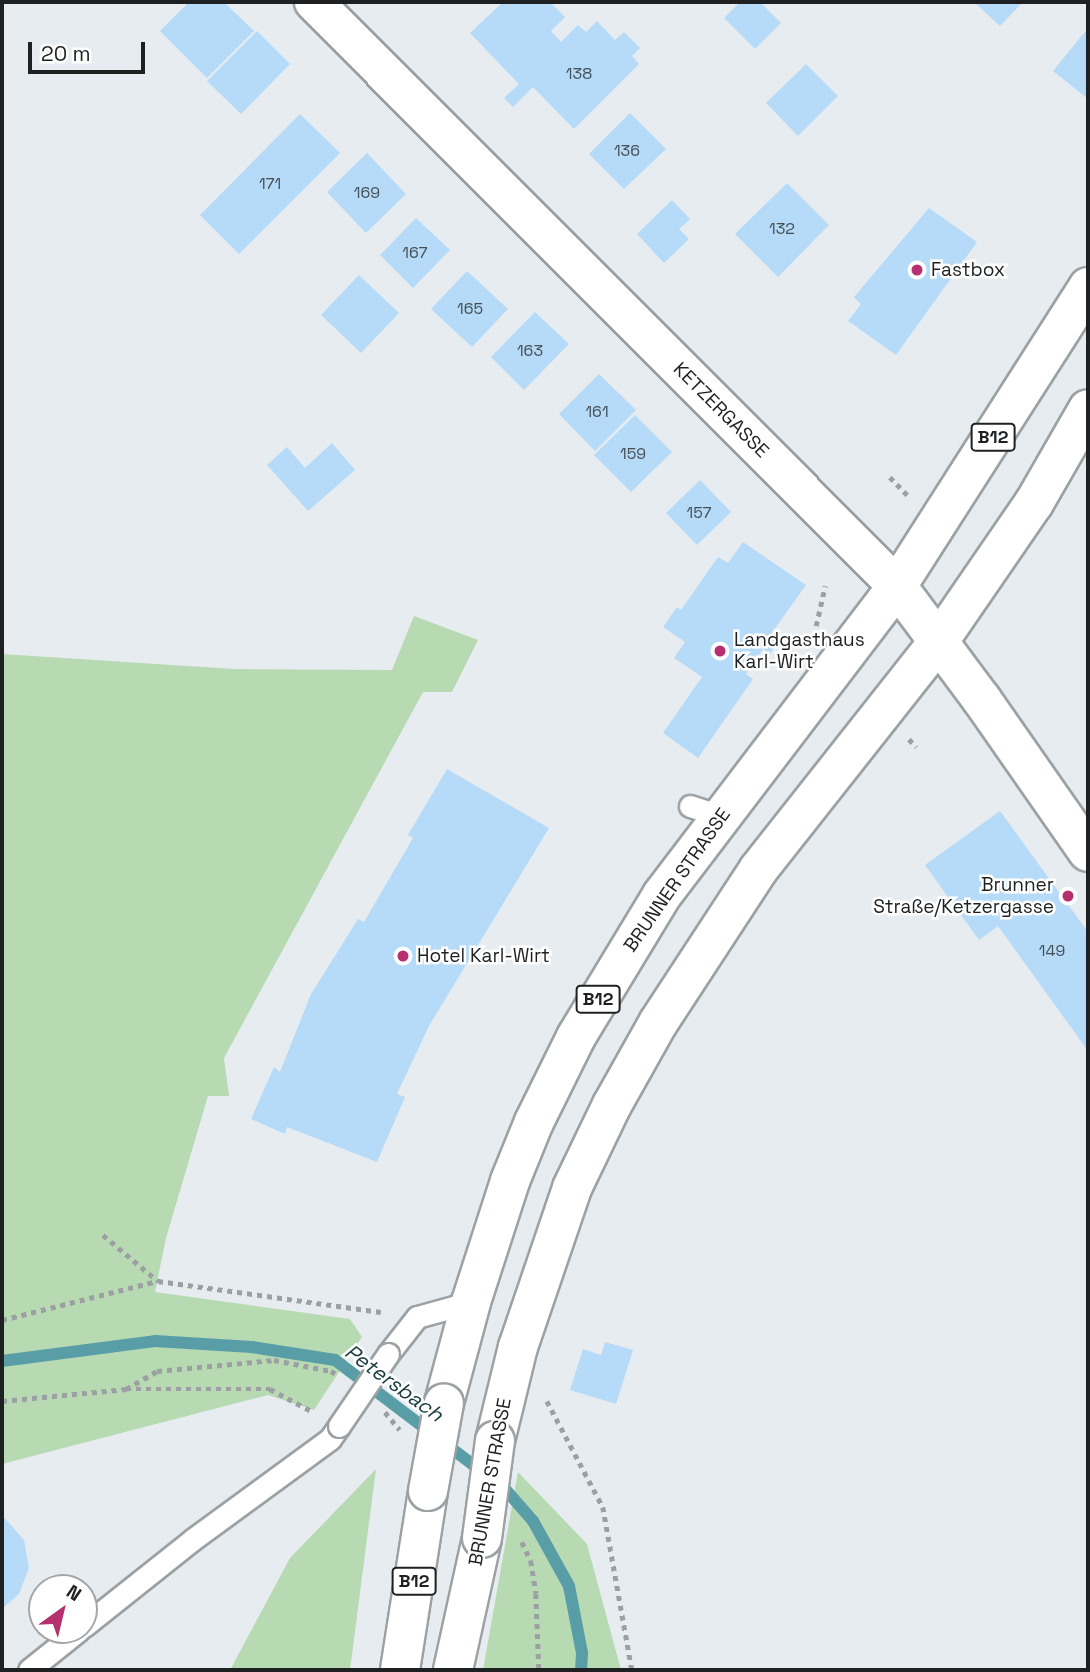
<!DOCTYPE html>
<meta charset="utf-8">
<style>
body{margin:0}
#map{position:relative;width:1090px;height:1672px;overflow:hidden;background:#e7ecf0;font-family:"Space Grotesk",sans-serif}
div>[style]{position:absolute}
.green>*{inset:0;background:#b7dab3}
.stream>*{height:12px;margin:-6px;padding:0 6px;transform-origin:6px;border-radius:6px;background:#599ea6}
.building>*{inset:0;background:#b6dbf8}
.path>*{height:4.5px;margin-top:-2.25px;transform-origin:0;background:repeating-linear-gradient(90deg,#9ca0a3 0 5px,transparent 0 10px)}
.roads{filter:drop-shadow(2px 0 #9ca1a4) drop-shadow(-2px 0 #9ca1a4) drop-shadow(0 2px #9ca1a4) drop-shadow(0 -2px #9ca1a4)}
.lane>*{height:21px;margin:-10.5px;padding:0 10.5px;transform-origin:10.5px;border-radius:10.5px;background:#fff}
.secondary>*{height:38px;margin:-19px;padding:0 19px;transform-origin:19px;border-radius:19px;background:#fff}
.primary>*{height:38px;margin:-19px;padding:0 19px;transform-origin:19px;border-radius:19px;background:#fff}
.bridges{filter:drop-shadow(2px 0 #9ca1a4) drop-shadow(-2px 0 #9ca1a4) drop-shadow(0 2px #9ca1a4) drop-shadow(0 -2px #9ca1a4)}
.lane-bridge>*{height:21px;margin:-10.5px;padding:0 10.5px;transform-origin:10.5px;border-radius:10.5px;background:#fff}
.primary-bridge>*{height:38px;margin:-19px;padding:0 19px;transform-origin:19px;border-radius:19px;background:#fff}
.dots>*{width:19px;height:19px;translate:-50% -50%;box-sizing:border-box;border:4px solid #fff;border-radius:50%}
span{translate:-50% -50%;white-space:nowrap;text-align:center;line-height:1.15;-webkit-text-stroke:5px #fff;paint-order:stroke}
.number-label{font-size:16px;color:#444f58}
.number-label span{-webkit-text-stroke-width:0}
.shield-label span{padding:2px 5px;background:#fff;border:2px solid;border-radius:5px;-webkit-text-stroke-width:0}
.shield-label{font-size:18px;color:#1e2022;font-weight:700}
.poi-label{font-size:19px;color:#1e2022}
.left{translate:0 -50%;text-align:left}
.right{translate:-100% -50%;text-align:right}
.street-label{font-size:19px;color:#1e2022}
.water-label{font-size:21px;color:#1a3d40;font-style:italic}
.frame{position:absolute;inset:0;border:4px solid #1e2022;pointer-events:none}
.north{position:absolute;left:28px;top:1574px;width:70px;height:70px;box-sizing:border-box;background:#fff;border:2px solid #a5a6a7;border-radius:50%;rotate:34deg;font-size:19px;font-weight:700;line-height:28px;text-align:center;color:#1e2022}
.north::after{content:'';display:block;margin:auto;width:24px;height:32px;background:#b62f6f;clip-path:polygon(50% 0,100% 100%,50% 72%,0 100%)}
.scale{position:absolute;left:28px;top:42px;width:117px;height:32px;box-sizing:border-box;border:4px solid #1e2022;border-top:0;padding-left:9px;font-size:21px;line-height:24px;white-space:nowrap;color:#1e2022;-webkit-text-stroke:5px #fff;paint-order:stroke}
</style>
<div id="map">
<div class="green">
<div style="clip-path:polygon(414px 616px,478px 640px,452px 692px,423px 692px,224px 1058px,229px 1096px,208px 1096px,166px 1238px,155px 1292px,350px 1319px,362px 1337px,314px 1410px,268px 1395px,2px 1464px,2px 654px,234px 669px,392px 670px)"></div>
<div style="clip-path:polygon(376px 1469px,350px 1670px,230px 1670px,290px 1558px)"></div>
<div style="clip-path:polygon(518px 1472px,587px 1544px,621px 1670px,483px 1670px)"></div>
</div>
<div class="stream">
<div style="left:2px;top:1361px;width:154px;rotate:-7.4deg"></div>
<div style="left:155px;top:1341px;width:97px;rotate:3.5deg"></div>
<div style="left:252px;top:1347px;width:84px;rotate:8.9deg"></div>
<div style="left:335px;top:1360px;width:213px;rotate:37.2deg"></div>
<div style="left:505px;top:1489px;width:43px;rotate:48.8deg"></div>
<div style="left:533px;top:1521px;width:74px;rotate:61deg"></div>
<div style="left:569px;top:1586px;width:68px;rotate:79deg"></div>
<div style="left:582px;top:1653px;width:17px;rotate:93deg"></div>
</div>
<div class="building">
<div style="clip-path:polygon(189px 2px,224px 2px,254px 31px,207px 78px,160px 31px)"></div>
<div style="clip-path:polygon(503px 2px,550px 2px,565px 17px,551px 31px,561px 42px,578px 25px,586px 32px,597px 21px,615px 40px,624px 32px,640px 48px,632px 56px,639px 64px,574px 129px,533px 87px,513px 107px,504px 98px,519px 84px,470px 33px)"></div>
<div style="clip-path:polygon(740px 2px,760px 2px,781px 23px,755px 49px,724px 18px)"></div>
<div style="clip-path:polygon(974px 2px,1023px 2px,1000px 26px)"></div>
<div style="clip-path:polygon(1088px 28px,1088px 99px,1053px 71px)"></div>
<div style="clip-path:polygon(257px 31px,290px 64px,241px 114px,207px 81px)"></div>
<div style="clip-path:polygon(806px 64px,838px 96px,798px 136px,766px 103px)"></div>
<div style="clip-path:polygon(630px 113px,666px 149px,624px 189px,589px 154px)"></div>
<div style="clip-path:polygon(300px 114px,340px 153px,239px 254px,200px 215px)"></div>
<div style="clip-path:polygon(367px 153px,406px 194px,366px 233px,327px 192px)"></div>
<div style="clip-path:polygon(787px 183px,829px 225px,778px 277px,735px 234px)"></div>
<div style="clip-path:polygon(672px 200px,690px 219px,679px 229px,689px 239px,664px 263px,637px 234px)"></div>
<div style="clip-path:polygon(929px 208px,977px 242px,896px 355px,848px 321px,861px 304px,854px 297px)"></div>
<div style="clip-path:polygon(416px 218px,450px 250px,413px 288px,380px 255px)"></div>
<div style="clip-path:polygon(467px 271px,508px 309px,472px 347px,431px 309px)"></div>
<div style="clip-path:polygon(359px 275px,399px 313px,361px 353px,321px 315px)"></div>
<div style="clip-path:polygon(535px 312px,569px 344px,524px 390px,491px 357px)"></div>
<div style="clip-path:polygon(599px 374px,636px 410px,595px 451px,559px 414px)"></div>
<div style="clip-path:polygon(635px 415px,672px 452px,631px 492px,594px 455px)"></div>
<div style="clip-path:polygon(332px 443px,355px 470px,308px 511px,267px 465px,287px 447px,305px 468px)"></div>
<div style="clip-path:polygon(700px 480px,731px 512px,697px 545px,666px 513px)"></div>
<div style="clip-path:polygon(743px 542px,806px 585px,771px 634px,779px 640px,770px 654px,763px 649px,746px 674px,753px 679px,698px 758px,663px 733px,702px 677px,674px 658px,685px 642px,663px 627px,677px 607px,681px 610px,718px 557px,728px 563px)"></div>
<div style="clip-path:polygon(447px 769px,549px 828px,429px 1026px,397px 1094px,405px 1097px,377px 1162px,287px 1127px,285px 1134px,251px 1119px,274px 1067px,280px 1072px,311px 994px,358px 919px,364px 922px,413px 838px,408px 835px)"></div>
<div style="clip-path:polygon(1000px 811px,1088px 932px,1088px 1051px,998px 926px,979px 940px,925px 865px)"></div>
<div style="clip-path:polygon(605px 1342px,633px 1350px,616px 1404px,570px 1390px,583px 1349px,601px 1355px)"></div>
<div style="clip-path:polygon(2px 1515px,24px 1540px,29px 1568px,19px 1594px,2px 1609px)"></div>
</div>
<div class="path">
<div style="left:890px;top:477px;width:28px;rotate:46deg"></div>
<div style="left:816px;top:626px;width:41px;rotate:-77.3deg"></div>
<div style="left:909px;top:739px;width:11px;rotate:49deg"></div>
<div style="left:103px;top:1235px;width:72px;rotate:39.9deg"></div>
<div style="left:158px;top:1281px;width:225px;rotate:7.9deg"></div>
<div style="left:2px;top:1320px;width:160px;rotate:-14.1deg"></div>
<div style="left:126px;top:1389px;width:36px;rotate:-30deg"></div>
<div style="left:157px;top:1371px;width:118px;rotate:-5.4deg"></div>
<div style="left:274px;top:1360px;width:58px;rotate:10.9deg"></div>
<div style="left:331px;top:1371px;width:8px;rotate:30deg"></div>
<div style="left:2px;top:1401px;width:125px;rotate:-5.5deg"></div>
<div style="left:126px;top:1389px;width:144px"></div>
<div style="left:270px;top:1389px;width:49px;rotate:28.1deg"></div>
<div style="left:547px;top:1401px;width:120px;rotate:62.2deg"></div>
<div style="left:603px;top:1507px;width:166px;rotate:79.9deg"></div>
<div style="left:385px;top:1412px;width:23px;rotate:50deg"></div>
<div style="left:522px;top:1542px;width:21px;rotate:65deg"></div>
<div style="left:531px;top:1561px;width:33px;rotate:81deg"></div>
<div style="left:536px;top:1594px;width:76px;rotate:87.7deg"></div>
</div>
<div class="roads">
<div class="lane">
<div style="left:690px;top:806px;width:32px;rotate:18deg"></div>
<div style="left:388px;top:1354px;width:47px;rotate:-51.9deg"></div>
<div style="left:417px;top:1317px;width:56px;rotate:-15.5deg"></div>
<div style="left:84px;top:1626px;width:138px;rotate:-38.5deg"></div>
<div style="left:192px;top:1540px;width:171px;rotate:-36.2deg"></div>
<div style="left:330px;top:1439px;width:16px;rotate:-55deg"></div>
<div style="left:29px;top:1670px;width:64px;rotate:-38.7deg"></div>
</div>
<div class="secondary">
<div style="left:314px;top:2px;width:825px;rotate:45.05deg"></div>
<div style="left:897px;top:586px;width:142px;rotate:53.3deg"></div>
<div style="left:982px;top:700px;width:185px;rotate:55.1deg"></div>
</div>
<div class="primary">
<div style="left:444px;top:1403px;width:105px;rotate:-75deg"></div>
<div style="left:471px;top:1302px;width:127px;rotate:-72.1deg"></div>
<div style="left:510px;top:1181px;width:64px;rotate:-67.9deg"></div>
<div style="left:534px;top:1122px;width:95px;rotate:-63.7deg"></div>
<div style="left:576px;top:1037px;width:166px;rotate:-58.8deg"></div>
<div style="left:662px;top:895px;width:388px;rotate:-52.7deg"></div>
<div style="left:897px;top:586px;width:355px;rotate:-57.4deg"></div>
<div style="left:495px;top:1441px;width:97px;rotate:-76.3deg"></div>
<div style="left:518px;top:1347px;width:168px;rotate:-71.2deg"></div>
<div style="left:572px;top:1188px;width:92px;rotate:-64.3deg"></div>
<div style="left:612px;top:1105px;width:94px;rotate:-60.7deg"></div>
<div style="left:658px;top:1023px;width:183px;rotate:-56.8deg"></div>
<div style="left:758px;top:870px;width:292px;rotate:-51.7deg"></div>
<div style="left:939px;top:641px;width:168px;rotate:-55.5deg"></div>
<div style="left:1034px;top:503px;width:108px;rotate:-60.1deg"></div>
<div style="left:400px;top:1670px;width:181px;rotate:-81.1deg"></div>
<div style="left:453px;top:1670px;width:135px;rotate:-77.6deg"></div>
</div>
</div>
<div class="bridges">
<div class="lane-bridge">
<div style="left:339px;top:1426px;width:87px;rotate:-55.8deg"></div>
</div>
<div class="primary-bridge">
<div style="left:428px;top:1491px;width:89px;rotate:-79.7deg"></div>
<div style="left:482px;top:1538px;width:98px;rotate:-82.4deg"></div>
</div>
</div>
<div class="dots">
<div style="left:917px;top:270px;background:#b62f6f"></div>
<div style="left:720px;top:651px;background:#b62f6f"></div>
<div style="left:1068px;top:896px;background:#b62f6f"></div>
<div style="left:403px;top:956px;background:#b62f6f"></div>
</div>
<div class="number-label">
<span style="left:579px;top:74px">138</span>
<span style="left:627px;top:151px">136</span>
<span style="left:270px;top:184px">171</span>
<span style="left:367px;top:193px">169</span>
<span style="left:782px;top:229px">132</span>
<span style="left:415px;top:253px">167</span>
<span style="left:470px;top:309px">165</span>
<span style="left:530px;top:351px">163</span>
<span style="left:597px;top:412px">161</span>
<span style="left:633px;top:454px">159</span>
<span style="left:699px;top:513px">157</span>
<span style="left:1052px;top:951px">149</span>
</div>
<div class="shield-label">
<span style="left:993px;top:437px">B12</span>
<span style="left:598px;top:999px">B12</span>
<span style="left:414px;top:1581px">B12</span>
</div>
<div class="poi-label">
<span class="left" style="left:931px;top:270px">Fastbox</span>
<span class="left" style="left:734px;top:651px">Landgasthaus<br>Karl-Wirt</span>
<span class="right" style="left:1054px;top:896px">Brunner<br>Straße/Ketzergasse</span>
<span class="left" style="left:417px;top:956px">Hotel Karl-Wirt</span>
</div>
<div class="street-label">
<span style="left:721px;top:410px;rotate:45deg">KETZERGASSE</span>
<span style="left:677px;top:880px;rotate:-55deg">BRUNNER STRASSE</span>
<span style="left:490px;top:1482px;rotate:-80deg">BRUNNER STRASSE</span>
</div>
<div class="water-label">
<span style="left:394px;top:1383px;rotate:36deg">Petersbach</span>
</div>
<div class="frame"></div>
<div class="north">N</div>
<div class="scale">20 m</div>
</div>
